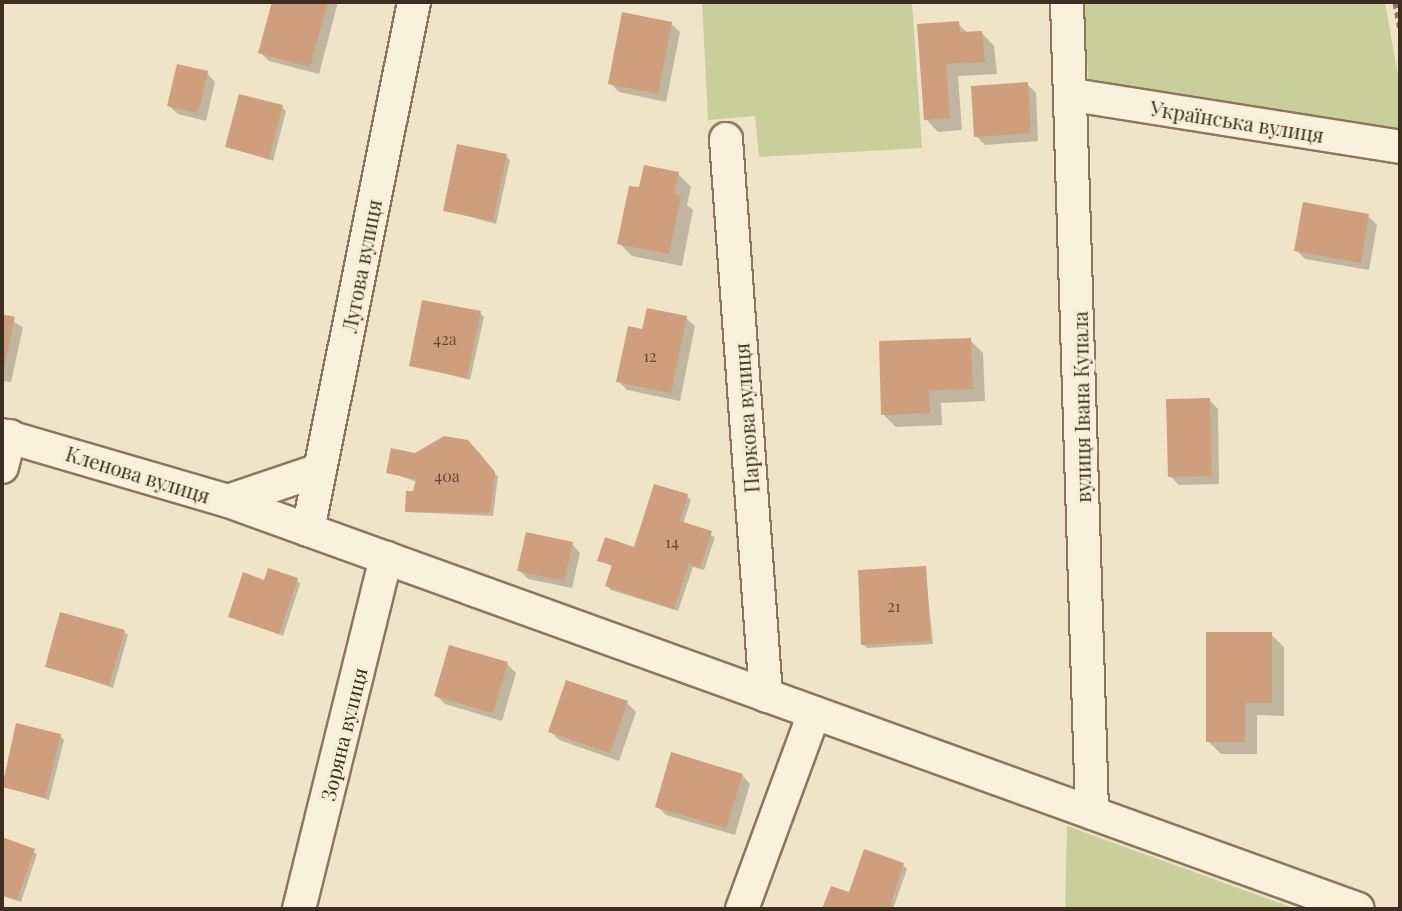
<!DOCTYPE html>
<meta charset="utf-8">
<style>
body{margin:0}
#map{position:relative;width:1402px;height:911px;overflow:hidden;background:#f0e4c8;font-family:"Playfair Display",serif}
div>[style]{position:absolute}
.green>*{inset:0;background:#c9cf9b}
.shadow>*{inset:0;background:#0003}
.building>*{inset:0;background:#cf9f7d}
.path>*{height:5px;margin-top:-2.5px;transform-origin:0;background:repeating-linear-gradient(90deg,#8d765c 0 6px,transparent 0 10px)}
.roads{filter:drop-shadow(2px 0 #8d765c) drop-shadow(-2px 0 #8d765c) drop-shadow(0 2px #8d765c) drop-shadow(0 -2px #8d765c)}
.minor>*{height:32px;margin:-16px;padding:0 16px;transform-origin:16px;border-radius:16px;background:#faf1dc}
span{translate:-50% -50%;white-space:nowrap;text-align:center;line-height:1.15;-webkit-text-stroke:6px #f7eed8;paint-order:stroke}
.number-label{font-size:16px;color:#624a37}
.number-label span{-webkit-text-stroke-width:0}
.street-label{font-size:20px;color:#3d2e20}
.frame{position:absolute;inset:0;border:4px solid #3d2e20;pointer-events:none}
</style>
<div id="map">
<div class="green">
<div style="clip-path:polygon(702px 2px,912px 2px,922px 148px,759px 157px,755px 116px,708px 120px)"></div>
<div style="clip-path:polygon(1083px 2px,1385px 2px,1400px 87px,1400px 136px,1089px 87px)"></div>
<div style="clip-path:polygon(1067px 826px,1296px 909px,1065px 909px)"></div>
</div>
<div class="shadow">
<div style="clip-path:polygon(274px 2px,338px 2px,319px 74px,269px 61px,260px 52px)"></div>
<div style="clip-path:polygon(671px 24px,680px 32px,666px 102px,619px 92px,610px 83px)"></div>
<div style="clip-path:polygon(958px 24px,969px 34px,982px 33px,994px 46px,997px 74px,958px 76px,962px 130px,938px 132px,926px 119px)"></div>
<div style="clip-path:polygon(207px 73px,215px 82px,206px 121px,178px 114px,169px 106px)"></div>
<div style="clip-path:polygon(1027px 84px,1036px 93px,1038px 141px,985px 145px,976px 136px)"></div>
<div style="clip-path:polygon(282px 107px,286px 111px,273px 161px,227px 146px)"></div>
<div style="clip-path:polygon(506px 156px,510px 160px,496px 224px,445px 210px)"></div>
<div style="clip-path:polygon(678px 174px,691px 187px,687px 205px,693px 210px,682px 266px,632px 256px,619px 243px,641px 190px)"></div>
<div style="clip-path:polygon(1368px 216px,1377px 225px,1369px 270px,1305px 259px,1296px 250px)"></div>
<div style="clip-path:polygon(480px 313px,484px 317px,470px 380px,411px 365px)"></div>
<div style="clip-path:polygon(2px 316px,23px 327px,11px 382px,2px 381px)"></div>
<div style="clip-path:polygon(686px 318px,695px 326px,680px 401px,627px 390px,618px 381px,644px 332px)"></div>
<div style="clip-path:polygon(970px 340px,983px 353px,985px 401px,941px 403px,942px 425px,896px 427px,883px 414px)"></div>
<div style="clip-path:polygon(1209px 400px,1218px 409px,1219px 484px,1179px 485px,1170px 476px)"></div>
<div style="clip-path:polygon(444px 438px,477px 450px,498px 477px,493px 516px,407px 512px,417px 482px,388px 472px)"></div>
<div style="clip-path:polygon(687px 496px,691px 500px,683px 524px,715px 537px,704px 570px,693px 567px,678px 611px,611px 590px,607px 586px,613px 567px,600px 560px,635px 549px)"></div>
<div style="clip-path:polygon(572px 544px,580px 553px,572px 588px,528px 579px,519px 570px)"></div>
<div style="clip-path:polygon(925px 568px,933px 644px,867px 648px,863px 644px)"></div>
<div style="clip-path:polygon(297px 580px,300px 584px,283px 636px,231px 616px,265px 582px)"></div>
<div style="clip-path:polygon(124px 632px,128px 635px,113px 688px,47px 666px)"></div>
<div style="clip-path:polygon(1271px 634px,1284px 647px,1284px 716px,1257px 715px,1257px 754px,1221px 754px,1208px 741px)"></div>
<div style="clip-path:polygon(507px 664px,516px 673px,502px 721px,445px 704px,436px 695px)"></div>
<div style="clip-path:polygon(567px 682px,627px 703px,636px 712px,619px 761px,559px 740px,550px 731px)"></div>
<div style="clip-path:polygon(60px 736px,64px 740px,49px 800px,3px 786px)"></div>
<div style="clip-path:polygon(742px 775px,750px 784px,735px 835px,666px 815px,657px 806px)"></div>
<div style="clip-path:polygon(2px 839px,37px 854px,21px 902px,2px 896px)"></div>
<div style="clip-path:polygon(903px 865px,907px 869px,893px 909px,825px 909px)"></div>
</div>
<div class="building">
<div style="clip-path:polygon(272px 2px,328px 2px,310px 67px,258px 53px)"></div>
<div style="clip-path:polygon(622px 12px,672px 22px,658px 94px,608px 84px)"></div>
<div style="clip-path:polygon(959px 21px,960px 32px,982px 31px,985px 62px,946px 64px,950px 118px,924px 120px,917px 24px)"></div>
<div style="clip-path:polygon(177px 64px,208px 71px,198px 113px,167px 106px)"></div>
<div style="clip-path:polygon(1028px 82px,1031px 133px,974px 137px,971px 86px)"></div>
<div style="clip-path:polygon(239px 94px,283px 105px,269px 159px,225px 147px)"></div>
<div style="clip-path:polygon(457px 144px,507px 154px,493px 221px,443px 211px)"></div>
<div style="clip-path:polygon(644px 165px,679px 172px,674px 194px,681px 196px,669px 254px,617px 244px,629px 186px,639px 187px)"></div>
<div style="clip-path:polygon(1303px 202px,1369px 214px,1361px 263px,1294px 251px)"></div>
<div style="clip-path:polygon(422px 300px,481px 311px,467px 378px,409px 366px)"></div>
<div style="clip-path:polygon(647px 308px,687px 316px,671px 393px,616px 382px,628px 326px,642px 329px)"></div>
<div style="clip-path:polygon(2px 314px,15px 317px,3px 374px,2px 373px)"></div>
<div style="clip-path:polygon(971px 338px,973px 389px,929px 390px,930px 413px,881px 415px,879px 341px)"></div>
<div style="clip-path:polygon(1210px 398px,1212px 476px,1168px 477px,1166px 399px)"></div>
<div style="clip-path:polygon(444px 436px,468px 440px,495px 472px,490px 513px,405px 512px,406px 491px,413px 491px,416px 479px,386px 473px,391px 448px,415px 453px)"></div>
<div style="clip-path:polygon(654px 484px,688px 494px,680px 521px,712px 531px,700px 568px,689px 564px,674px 609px,605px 586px,612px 565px,597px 561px,605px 537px,634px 547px)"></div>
<div style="clip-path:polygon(526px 532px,573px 542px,564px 581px,517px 571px)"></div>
<div style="clip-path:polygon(926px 566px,931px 641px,861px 645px,858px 570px)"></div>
<div style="clip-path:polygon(268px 568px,298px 578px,279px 634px,228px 617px,243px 572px,264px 580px)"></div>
<div style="clip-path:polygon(60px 612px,125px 630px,109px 685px,45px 667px)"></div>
<div style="clip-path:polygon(1206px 632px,1272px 632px,1272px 703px,1245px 703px,1245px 742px,1206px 742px)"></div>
<div style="clip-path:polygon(449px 645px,508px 662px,493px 713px,434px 696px)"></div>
<div style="clip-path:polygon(566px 680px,628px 701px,610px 753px,548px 732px)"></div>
<div style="clip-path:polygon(16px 723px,61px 734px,45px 798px,2px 787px)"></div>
<div style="clip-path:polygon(671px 752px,743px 774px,726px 828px,655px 807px)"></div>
<div style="clip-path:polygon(2px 837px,35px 849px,17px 900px,2px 895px)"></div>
<div style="clip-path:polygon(864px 849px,904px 863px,890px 906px,898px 909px,822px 909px,831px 886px,849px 892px)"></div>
</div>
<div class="path">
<div style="left:1395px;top:2px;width:27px;rotate:80deg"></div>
</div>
<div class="roads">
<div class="minor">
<div style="left:1067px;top:2px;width:811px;rotate:88.23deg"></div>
<div style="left:1073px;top:95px;width:331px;rotate:9deg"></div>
<div style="left:726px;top:139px;width:558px;rotate:85.89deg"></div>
<div style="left:2px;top:435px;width:235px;rotate:16.3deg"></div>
<div style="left:228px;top:501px;width:96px;rotate:-18.8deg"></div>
<div style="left:2px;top:467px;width:32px;rotate:-76deg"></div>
<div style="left:228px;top:501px;width:1201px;rotate:19.85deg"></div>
<div style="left:308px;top:530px;width:539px;rotate:-78.65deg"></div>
<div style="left:299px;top:909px;width:362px;rotate:-76.1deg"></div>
<div style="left:742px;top:909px;width:209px;rotate:-69.8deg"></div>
</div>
</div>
<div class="number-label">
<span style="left:445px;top:339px">42а</span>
<span style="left:650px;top:356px">12</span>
<span style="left:447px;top:476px">40а</span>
<span style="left:672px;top:542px">14</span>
<span style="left:894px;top:606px">21</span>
</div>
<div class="street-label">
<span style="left:1237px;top:121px;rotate:9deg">Українська вулиця</span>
<span style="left:361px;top:266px;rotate:-79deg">Лугова вулиця</span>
<span style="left:1081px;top:407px;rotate:-91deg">вулиця Івана Купала</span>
<span style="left:746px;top:418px;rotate:-94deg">Паркова вулиця</span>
<span style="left:138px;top:474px;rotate:17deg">Кленова вулиця</span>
<span style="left:343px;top:734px;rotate:-76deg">Зоряна вулиця</span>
</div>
<div class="frame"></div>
</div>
